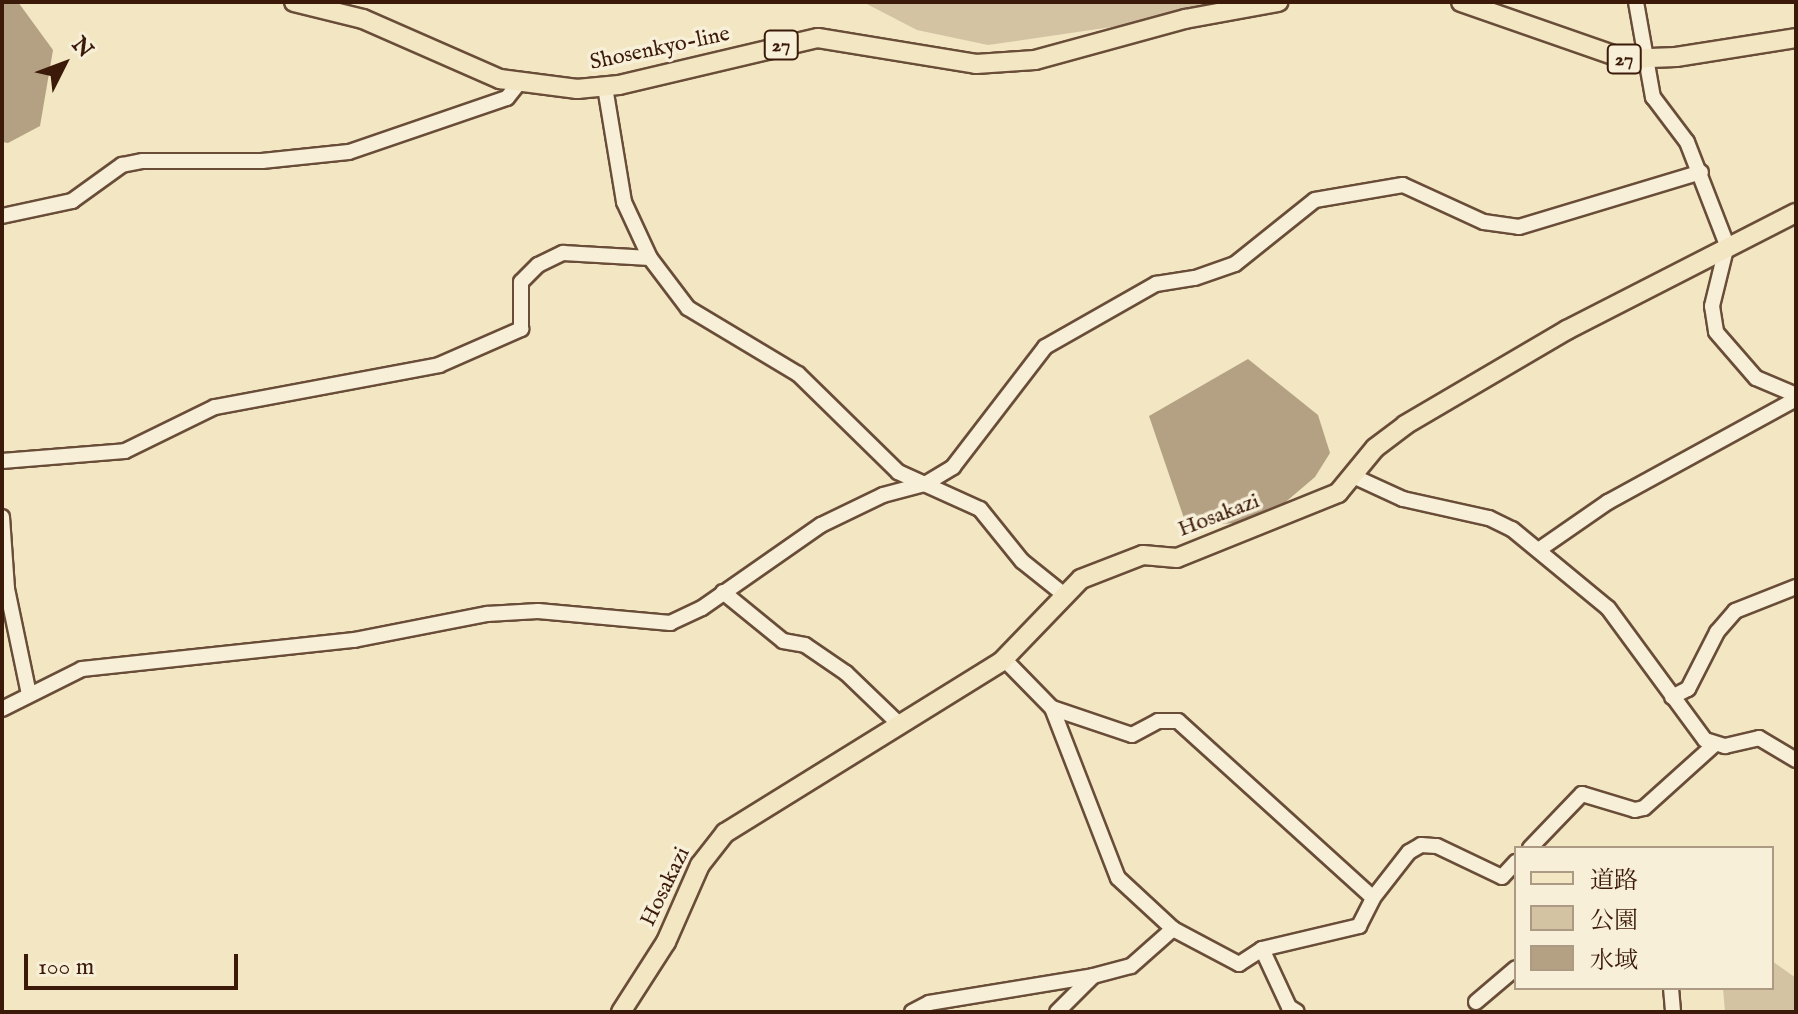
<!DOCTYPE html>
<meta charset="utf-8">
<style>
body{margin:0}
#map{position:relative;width:1798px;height:1014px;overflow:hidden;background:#f2e6c3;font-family:"IM FELL English","Noto Serif JP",serif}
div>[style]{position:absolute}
.green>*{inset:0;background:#d3c3a3}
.water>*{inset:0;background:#b4a184}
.roads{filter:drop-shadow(2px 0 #694d38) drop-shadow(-2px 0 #694d38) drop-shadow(0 2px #694d38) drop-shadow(0 -2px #694d38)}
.minor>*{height:14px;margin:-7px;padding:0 7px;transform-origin:7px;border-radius:7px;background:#f7efd8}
.major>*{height:18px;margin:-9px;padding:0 9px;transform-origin:9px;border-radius:9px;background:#f2e6c3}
span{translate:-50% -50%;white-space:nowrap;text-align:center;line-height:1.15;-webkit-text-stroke:7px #f7efd8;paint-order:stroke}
.shield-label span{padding:2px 6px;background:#f7efd8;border:2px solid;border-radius:6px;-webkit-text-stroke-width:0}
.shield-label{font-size:20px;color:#3b1a09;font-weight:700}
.street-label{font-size:22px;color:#3b1a09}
.frame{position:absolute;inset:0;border:4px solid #3b1a09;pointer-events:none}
.legend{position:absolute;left:1514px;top:846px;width:260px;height:144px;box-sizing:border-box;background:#f7efd8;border:2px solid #ac9a85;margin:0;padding:10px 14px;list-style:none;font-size:24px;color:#3b1a09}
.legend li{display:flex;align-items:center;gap:16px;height:40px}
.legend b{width:40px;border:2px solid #ac9a85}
.north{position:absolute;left:24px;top:24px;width:80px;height:80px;-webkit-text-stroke:6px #f7efd8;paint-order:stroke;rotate:48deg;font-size:22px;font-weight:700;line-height:32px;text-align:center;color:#3b1a09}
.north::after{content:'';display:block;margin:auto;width:28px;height:36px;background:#3b1a09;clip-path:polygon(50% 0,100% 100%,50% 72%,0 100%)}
.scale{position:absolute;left:24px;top:954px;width:214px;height:36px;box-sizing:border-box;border:4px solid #3b1a09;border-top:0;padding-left:10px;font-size:24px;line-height:28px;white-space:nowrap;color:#3b1a09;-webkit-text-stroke:6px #f7efd8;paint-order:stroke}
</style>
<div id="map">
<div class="green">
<div style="clip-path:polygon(863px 2px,1283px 2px,988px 45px,917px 30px)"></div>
<div style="clip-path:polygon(1772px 961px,1796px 978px,1796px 1012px,1725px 1012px,1723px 988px,1772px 988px)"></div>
</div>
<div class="water">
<div style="clip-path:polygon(2px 2px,18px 2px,53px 50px,40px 126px,8px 143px,2px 142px)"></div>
<div style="clip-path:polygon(1248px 359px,1318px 415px,1330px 453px,1315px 477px,1275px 511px,1246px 522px,1187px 527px,1149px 416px)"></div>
</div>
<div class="roads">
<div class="minor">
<div style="left:1636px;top:2px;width:97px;rotate:79.9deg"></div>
<div style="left:1653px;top:97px;width:56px;rotate:52.9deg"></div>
<div style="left:1687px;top:142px;width:110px;rotate:68.8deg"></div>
<div style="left:1727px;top:245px;width:63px;rotate:103.8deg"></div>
<div style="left:1712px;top:306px;width:26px;rotate:81deg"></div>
<div style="left:1716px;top:332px;width:61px;rotate:49deg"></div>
<div style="left:1756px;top:378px;width:43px;rotate:23deg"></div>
<div style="left:605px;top:87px;width:117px;rotate:80.6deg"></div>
<div style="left:624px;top:202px;width:62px;rotate:65.1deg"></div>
<div style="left:650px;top:258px;width:63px;rotate:52.8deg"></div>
<div style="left:688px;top:308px;width:128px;rotate:31deg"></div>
<div style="left:798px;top:374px;width:140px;rotate:44.4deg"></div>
<div style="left:898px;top:472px;width:90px;rotate:24.3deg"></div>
<div style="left:980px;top:509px;width:67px;rotate:51.1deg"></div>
<div style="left:1022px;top:561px;width:51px;rotate:38.7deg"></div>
<div style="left:2px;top:216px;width:72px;rotate:-12.1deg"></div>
<div style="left:72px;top:201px;width:62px;rotate:-35.8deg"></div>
<div style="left:122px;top:165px;width:21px;rotate:-11deg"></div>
<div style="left:143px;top:161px;width:119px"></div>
<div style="left:262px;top:161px;width:87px;rotate:-5.9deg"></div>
<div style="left:349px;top:152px;width:167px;rotate:-18.9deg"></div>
<div style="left:507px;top:98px;width:18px;rotate:-52deg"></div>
<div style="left:2px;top:461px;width:123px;rotate:-4.6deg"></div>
<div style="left:125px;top:451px;width:100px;rotate:-26.1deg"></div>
<div style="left:215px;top:407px;width:228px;rotate:-10.6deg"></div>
<div style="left:439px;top:365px;width:90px;rotate:-23.7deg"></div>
<div style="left:521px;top:329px;width:47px;rotate:-90deg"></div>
<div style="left:521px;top:282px;width:24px;rotate:-45deg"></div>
<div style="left:538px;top:265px;width:28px;rotate:-26deg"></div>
<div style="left:563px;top:253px;width:87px;rotate:3.3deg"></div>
<div style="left:1355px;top:477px;width:53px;rotate:24.6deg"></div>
<div style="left:1403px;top:499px;width:88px;rotate:12.5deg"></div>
<div style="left:1489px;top:518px;width:25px;rotate:26deg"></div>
<div style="left:1512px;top:529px;width:124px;rotate:39.5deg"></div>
<div style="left:1608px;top:608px;width:164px;rotate:53.7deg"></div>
<div style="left:1705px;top:740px;width:21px;rotate:17deg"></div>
<div style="left:1725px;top:746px;width:35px;rotate:-13deg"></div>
<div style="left:1759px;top:738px;width:43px;rotate:30.7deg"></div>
<div style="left:2px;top:517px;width:72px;rotate:86deg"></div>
<div style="left:7px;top:589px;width:107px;rotate:78.2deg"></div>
<div style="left:1540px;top:549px;width:83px;rotate:-34.7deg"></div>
<div style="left:1608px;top:502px;width:214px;rotate:-28.7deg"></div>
<div style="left:723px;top:592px;width:77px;rotate:39.2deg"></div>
<div style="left:783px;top:641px;width:22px;rotate:10deg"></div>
<div style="left:805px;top:645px;width:50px;rotate:34.3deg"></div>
<div style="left:846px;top:673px;width:74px;rotate:43.9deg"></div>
<div style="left:1004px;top:659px;width:69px;rotate:45.6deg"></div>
<div style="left:1052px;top:708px;width:182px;rotate:68.8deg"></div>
<div style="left:1118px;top:878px;width:75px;rotate:42.8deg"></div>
<div style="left:1173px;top:929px;width:75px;rotate:27.9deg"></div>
<div style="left:1239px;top:964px;width:27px;rotate:-33deg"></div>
<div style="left:1262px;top:949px;width:100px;rotate:-13.3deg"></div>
<div style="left:1359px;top:926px;width:31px;rotate:-63deg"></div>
<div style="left:1373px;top:898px;width:58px;rotate:-52deg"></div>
<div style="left:1409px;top:852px;width:14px;rotate:-30deg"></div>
<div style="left:1421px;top:845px;width:16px;rotate:4deg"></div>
<div style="left:1437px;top:846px;width:72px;rotate:25.5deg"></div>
<div style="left:1502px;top:877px;width:21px;rotate:-47deg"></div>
<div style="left:1672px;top:697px;width:18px;rotate:-27deg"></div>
<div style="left:1688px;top:689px;width:64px;rotate:-63deg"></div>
<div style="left:1717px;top:632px;width:28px;rotate:-49deg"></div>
<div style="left:1735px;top:611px;width:66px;rotate:-21.5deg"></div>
<div style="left:1052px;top:708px;width:84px;rotate:18.6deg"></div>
<div style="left:1132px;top:735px;width:30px;rotate:-28deg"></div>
<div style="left:1158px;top:721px;width:20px"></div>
<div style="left:1178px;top:721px;width:263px;rotate:42.2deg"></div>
<div style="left:2px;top:709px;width:89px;rotate:-26.6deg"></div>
<div style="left:82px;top:669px;width:274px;rotate:-6.1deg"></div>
<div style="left:354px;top:640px;width:136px;rotate:-11.1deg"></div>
<div style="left:487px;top:614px;width:51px;rotate:-3.4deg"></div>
<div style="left:538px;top:611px;width:133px;rotate:5.2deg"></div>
<div style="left:670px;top:623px;width:35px;rotate:-25deg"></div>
<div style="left:702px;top:608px;width:145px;rotate:-34.9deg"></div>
<div style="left:821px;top:525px;width:69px;rotate:-25.8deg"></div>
<div style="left:883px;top:495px;width:43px;rotate:-14.7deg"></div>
<div style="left:925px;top:484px;width:33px;rotate:-31deg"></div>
<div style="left:953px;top:467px;width:151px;rotate:-52.5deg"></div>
<div style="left:1045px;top:347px;width:128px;rotate:-29.6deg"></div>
<div style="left:1156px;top:284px;width:39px;rotate:-9deg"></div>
<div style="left:1195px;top:278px;width:42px;rotate:-19.3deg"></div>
<div style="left:1235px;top:264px;width:102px;rotate:-38.7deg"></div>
<div style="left:1315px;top:200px;width:89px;rotate:-9.7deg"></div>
<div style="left:1403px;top:185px;width:89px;rotate:24.6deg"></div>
<div style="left:1484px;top:222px;width:35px;rotate:8deg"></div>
<div style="left:1519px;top:227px;width:190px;rotate:-16.8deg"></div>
<div style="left:1530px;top:848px;width:75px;rotate:-46.1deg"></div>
<div style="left:1582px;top:794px;width:55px;rotate:16.8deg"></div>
<div style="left:1635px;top:810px;width:9px;rotate:-13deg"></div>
<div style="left:1644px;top:808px;width:94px;rotate:-42deg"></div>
<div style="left:1262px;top:949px;width:64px;rotate:65deg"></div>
<div style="left:1289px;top:1007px;width:9px;rotate:32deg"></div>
<div style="left:1671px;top:988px;width:24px;rotate:85deg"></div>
<div style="left:1476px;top:1002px;width:52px;rotate:-40.4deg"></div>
<div style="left:912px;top:1012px;width:19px;rotate:-28deg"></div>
<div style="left:929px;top:1003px;width:166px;rotate:-9.3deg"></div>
<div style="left:1057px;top:1012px;width:51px;rotate:-45deg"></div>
<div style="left:1093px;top:976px;width:39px;rotate:-15deg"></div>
<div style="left:1131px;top:966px;width:56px;rotate:-41.4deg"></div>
</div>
<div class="major">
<div style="left:294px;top:2px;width:71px;rotate:13.8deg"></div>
<div style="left:363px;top:19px;width:150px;rotate:23.7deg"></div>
<div style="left:500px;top:79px;width:78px;rotate:7.4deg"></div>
<div style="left:577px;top:89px;width:42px;rotate:-5.4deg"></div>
<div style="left:619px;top:85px;width:204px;rotate:-13.3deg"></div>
<div style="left:818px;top:38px;width:160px;rotate:9.3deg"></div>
<div style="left:976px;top:64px;width:59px;rotate:-3.9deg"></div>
<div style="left:1035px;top:60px;width:156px;rotate:-15.3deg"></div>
<div style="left:1185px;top:19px;width:95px;rotate:-10.4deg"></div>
<div style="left:1461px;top:2px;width:174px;rotate:19.2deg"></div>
<div style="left:1625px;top:59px;width:51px;rotate:-2.2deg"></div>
<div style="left:1676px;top:57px;width:121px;rotate:-9deg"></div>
<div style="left:621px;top:1012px;width:83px;rotate:-57.3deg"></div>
<div style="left:666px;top:942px;width:84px;rotate:-66.2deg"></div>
<div style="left:700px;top:865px;width:41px;rotate:-52deg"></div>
<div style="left:725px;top:833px;width:325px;rotate:-31.8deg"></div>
<div style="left:1001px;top:662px;width:115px;rotate:-46.1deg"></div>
<div style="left:1081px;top:579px;width:66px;rotate:-21.2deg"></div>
<div style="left:1143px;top:555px;width:34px;rotate:5deg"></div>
<div style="left:1177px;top:558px;width:174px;rotate:-22deg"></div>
<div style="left:1338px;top:493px;width:58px;rotate:-50.6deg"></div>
<div style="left:1375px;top:448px;width:38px;rotate:-37deg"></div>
<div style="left:1405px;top:425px;width:188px;rotate:-30.4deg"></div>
<div style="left:1567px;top:330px;width:257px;rotate:-27.1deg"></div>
</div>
</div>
<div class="shield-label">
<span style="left:781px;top:45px">27</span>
<span style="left:1624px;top:59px">27</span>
</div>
<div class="street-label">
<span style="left:660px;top:49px;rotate:-12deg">Shosenkyo-line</span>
<span style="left:1219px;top:516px;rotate:-21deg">Hosakazi</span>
<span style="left:666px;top:887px;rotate:-64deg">Hosakazi</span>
</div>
<div class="frame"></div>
<ul class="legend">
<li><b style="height:10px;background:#f2e6c3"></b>道路</li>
<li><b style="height:22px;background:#d3c3a3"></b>公園</li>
<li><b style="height:22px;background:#b4a184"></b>水域</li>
</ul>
<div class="north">N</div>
<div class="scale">100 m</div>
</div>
